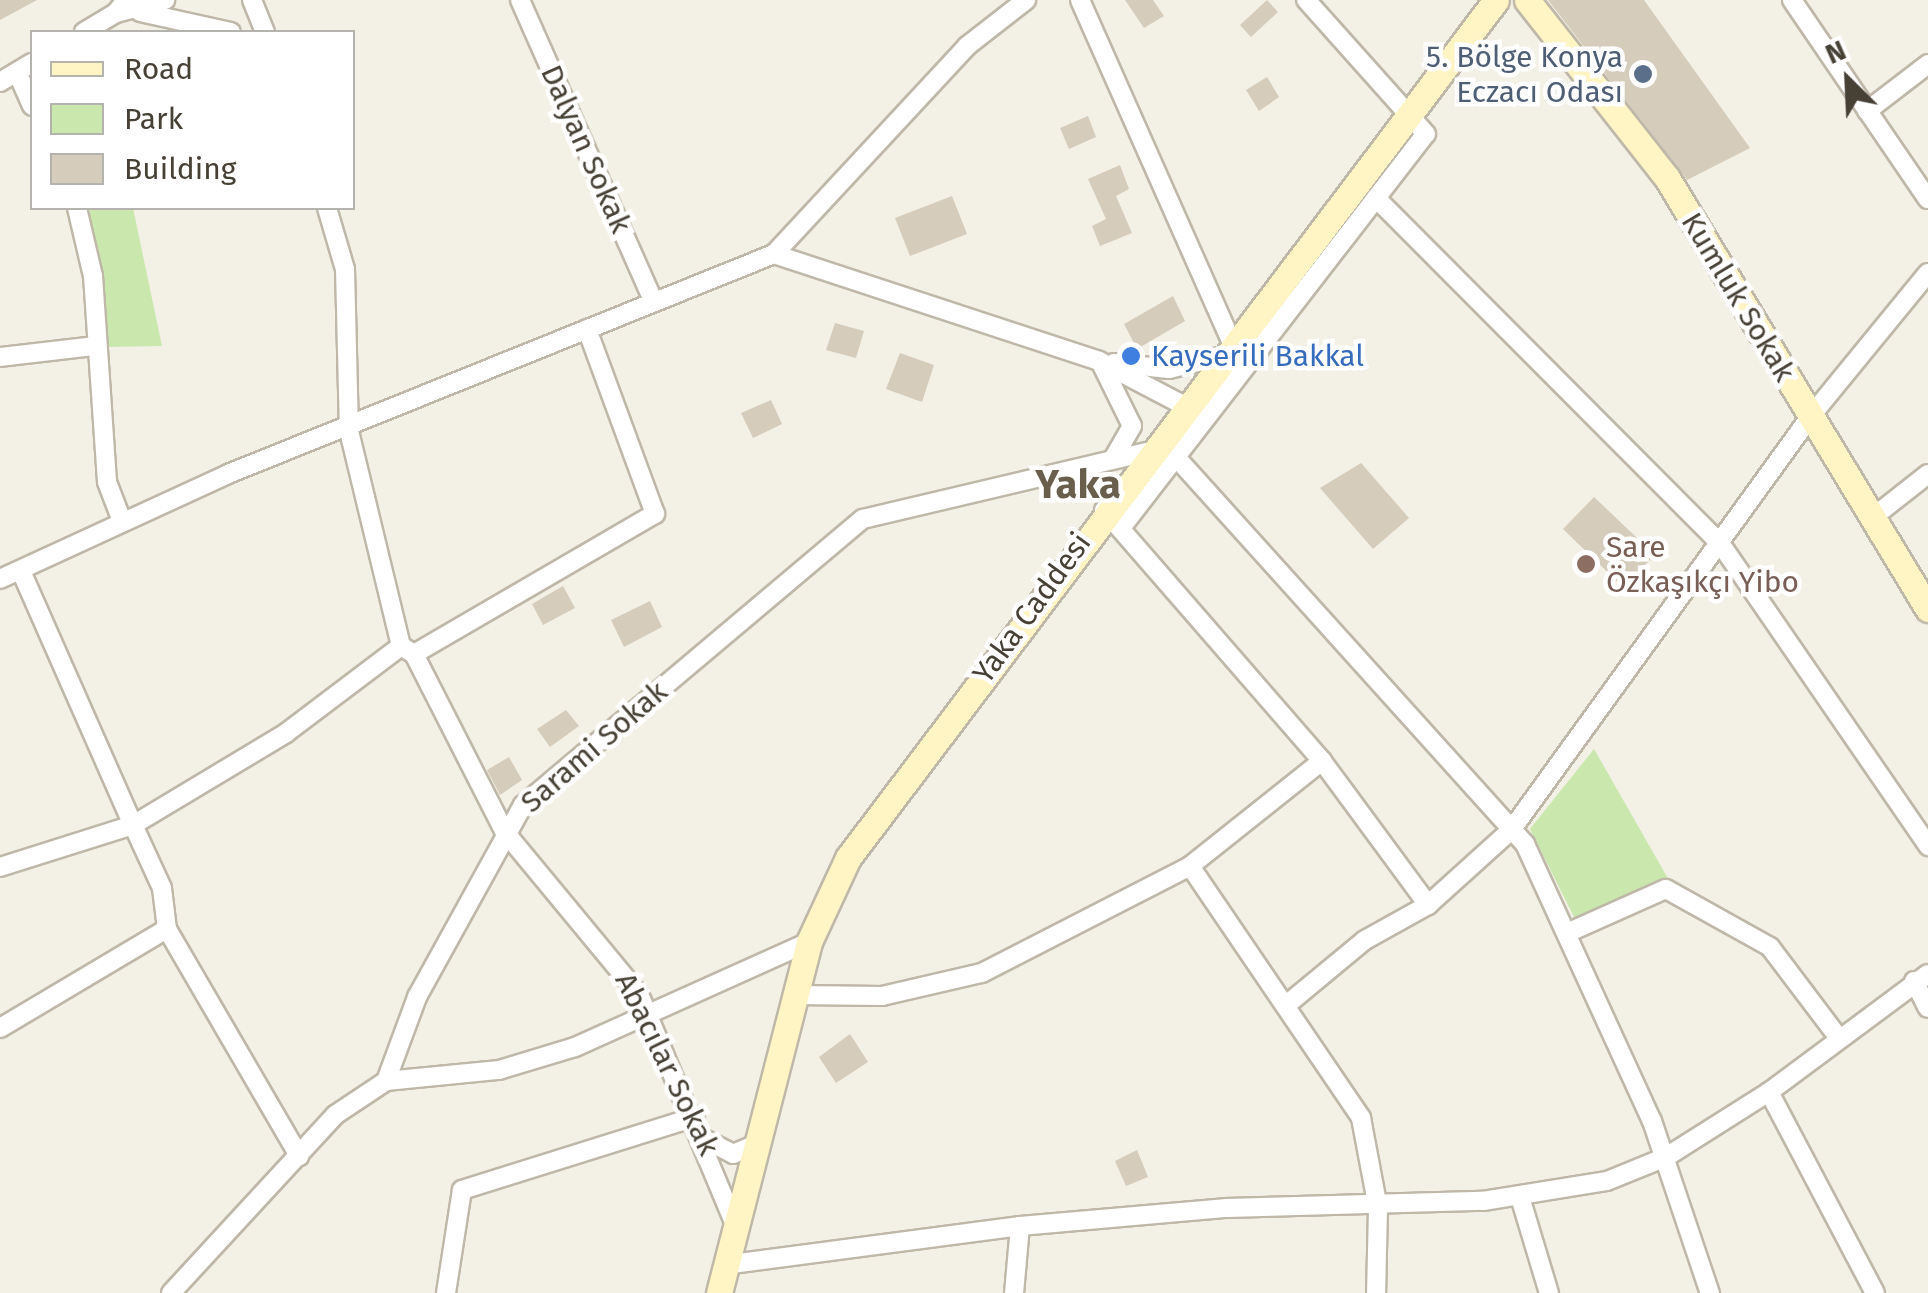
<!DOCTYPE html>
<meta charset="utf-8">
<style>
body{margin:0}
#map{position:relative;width:1928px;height:1293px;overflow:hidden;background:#f3f0e6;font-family:"Fira Sans",sans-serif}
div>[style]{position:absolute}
.green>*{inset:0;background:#cae8ae}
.building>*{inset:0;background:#d5ccbb}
.roads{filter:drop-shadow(2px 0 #bfb8a8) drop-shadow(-2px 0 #bfb8a8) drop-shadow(0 2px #bfb8a8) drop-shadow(0 -2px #bfb8a8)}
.street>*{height:18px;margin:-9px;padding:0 9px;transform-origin:9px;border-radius:9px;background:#fff}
.secondary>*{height:25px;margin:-12.5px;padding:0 12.5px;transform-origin:12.5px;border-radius:12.5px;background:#fff4c4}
.dots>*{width:28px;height:28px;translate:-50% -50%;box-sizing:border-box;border:5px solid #fff;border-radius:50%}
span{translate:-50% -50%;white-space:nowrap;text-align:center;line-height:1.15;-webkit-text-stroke:9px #fff;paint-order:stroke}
.service-label{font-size:30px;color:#4e5e75}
.right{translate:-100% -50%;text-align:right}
.street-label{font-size:30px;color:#464035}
.shop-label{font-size:30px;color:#366cbe}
.left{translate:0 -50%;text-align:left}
.education-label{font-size:30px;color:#785e54}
.district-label{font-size:40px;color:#695f4c;font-weight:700}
.legend{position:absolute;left:30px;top:30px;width:325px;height:180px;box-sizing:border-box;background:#fff;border:2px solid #b5b3ae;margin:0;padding:12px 18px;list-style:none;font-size:30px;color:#464035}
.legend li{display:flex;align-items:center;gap:20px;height:50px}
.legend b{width:50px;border:2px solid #b5b3ae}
.north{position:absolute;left:1798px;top:30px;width:100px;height:100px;-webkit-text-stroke:8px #fff;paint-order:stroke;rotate:336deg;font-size:28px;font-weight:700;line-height:40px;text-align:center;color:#464035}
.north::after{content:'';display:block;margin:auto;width:35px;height:45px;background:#464035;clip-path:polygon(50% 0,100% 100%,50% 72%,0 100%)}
</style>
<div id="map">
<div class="green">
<div style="clip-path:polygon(89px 208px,133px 208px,162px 346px,108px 347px)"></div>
<div style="clip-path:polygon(1594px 749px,1670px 882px,1576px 921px,1530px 829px)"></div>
</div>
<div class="building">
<div style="clip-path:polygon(0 0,37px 0,0 20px)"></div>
<div style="clip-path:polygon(1125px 0,1153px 0,1164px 16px,1144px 28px)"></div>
<div style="clip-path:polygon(1267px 0,1278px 12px,1251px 37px,1240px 25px)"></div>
<div style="clip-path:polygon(1548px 0,1644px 0,1750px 148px,1687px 180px)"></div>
<div style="clip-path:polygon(1267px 77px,1279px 97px,1259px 111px,1246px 90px)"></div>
<div style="clip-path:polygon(1088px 116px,1096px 137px,1069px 149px,1060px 128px)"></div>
<div style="clip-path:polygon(1120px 165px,1129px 189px,1116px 196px,1132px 233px,1100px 246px,1092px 226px,1106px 219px,1088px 179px)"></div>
<div style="clip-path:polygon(952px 196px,967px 234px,910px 256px,895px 218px)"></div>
<div style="clip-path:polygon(1173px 296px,1185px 321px,1137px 349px,1124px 324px)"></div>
<div style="clip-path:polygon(835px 323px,864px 331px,856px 358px,826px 350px)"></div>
<div style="clip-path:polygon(900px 353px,934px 365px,922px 402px,886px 389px)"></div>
<div style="clip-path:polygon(771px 400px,782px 424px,753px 438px,741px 413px)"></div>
<div style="clip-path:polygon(1361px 463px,1409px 518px,1373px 549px,1320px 488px)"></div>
<div style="clip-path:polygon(1594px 497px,1655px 555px,1623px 587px,1563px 529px)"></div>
<div style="clip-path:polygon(563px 586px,575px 608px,543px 625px,532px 604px)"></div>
<div style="clip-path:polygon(650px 601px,662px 627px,624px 647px,611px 620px)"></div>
<div style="clip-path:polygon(566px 710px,579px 726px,550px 747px,537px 729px)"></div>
<div style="clip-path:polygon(509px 757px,522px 780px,500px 795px,487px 770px)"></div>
<div style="clip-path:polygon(850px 1034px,868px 1062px,836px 1083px,819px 1057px)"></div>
<div style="clip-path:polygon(1137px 1150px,1148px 1177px,1126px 1186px,1115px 1161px)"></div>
</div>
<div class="roads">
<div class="street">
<div style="left:126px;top:0;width:16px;rotate:128deg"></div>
<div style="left:116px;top:13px;width:51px;rotate:-14.9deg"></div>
<div style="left:252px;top:0;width:35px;rotate:68deg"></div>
<div style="left:520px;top:0;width:326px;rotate:66.1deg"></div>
<div style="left:1080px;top:0;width:373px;rotate:66.1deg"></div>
<div style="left:1792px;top:0;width:241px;rotate:55.7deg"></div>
<div style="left:140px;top:12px;width:93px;rotate:12.4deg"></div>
<div style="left:84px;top:32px;width:37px;rotate:-31deg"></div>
<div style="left:17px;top:72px;width:37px;rotate:66deg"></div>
<div style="left:0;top:82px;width:37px;rotate:-31deg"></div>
<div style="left:1867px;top:111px;width:77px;rotate:-37.6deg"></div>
<div style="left:1376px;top:198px;width:487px;rotate:45.1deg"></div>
<div style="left:1720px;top:543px;width:368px;rotate:55.5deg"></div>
<div style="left:77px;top:208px;width:70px;rotate:76.8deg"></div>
<div style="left:93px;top:276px;width:206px;rotate:86.1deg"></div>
<div style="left:107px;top:482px;width:42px;rotate:69deg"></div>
<div style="left:327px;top:208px;width:64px;rotate:73.6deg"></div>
<div style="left:345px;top:269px;width:162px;rotate:88.6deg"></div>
<div style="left:349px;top:431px;width:221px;rotate:76.4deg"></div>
<div style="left:401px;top:646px;width:15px;rotate:32deg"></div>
<div style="left:414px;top:654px;width:199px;rotate:63deg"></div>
<div style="left:504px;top:831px;width:212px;rotate:50.4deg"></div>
<div style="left:639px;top:994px;width:247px;rotate:67.4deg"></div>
<div style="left:774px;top:254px;width:284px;rotate:-47.1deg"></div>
<div style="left:967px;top:46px;width:75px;rotate:-37.9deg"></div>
<div style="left:0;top:357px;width:96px;rotate:-6.6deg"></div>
<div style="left:1114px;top:363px;width:55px;rotate:6.2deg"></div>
<div style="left:1169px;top:369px;width:51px;rotate:-13.5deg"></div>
<div style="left:1102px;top:365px;width:68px;rotate:63.8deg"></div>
<div style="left:1132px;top:426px;width:38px;rotate:120deg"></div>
<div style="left:1175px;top:456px;width:523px;rotate:47.95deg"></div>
<div style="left:1525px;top:844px;width:305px;rotate:65.4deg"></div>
<div style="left:1652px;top:1121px;width:182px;rotate:71.4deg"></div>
<div style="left:1104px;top:510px;width:332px;rotate:49deg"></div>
<div style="left:1322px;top:761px;width:179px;rotate:53.6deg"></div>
<div style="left:1428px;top:905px;width:113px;rotate:-42.1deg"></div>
<div style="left:1512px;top:829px;width:508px;rotate:-54.12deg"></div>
<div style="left:1810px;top:417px;width:186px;rotate:-50.7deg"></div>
<div style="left:1872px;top:518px;width:71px;rotate:-38.2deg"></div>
<div style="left:1121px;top:528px;width:498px;rotate:-52.3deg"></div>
<div style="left:1426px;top:134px;width:180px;rotate:-131.8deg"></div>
<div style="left:0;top:579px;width:251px;rotate:-24.7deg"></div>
<div style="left:228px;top:474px;width:589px;rotate:-21.95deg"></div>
<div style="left:774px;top:254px;width:342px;rotate:18.2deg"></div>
<div style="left:1099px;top:361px;width:95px;rotate:27.6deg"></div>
<div style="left:414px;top:654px;width:279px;rotate:-30.2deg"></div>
<div style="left:655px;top:514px;width:197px;rotate:-110.2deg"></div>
<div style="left:1190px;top:866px;width:169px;rotate:-38.5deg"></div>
<div style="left:0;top:867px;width:139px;rotate:-17.5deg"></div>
<div style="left:133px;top:825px;width:278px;rotate:-113.8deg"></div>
<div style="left:167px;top:929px;width:41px;rotate:-97deg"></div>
<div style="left:162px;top:888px;width:69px;rotate:-114.7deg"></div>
<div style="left:133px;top:825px;width:179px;rotate:-31deg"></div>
<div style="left:286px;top:733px;width:144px;rotate:-37.1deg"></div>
<div style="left:1567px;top:933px;width:108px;rotate:-24deg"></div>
<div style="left:1666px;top:889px;width:119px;rotate:29.1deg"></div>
<div style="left:1770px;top:947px;width:113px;rotate:52.9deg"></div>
<div style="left:1914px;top:981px;width:30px;rotate:63deg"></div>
<div style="left:796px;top:995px;width:86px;rotate:0.7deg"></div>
<div style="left:882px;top:996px;width:103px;rotate:-13deg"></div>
<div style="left:982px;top:973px;width:234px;rotate:-27.2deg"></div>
<div style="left:1190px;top:866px;width:305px;rotate:55.8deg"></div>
<div style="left:1361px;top:1118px;width:92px;rotate:79.3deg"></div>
<div style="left:1378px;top:1208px;width:85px;rotate:91.3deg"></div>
<div style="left:1290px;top:1002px;width:97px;rotate:-39.6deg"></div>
<div style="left:1365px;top:940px;width:72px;rotate:-29.1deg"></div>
<div style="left:0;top:1028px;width:194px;rotate:-30.7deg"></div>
<div style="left:167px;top:929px;width:263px;rotate:59.8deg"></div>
<div style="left:386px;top:1081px;width:114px;rotate:-5.6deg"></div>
<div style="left:499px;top:1070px;width:79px;rotate:-16.8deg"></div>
<div style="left:575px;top:1047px;width:256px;rotate:-24.2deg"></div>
<div style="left:1769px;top:1092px;width:227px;rotate:62.2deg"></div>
<div style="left:704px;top:1139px;width:33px;rotate:27deg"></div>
<div style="left:733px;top:1154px;width:26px;rotate:-23deg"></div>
<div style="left:1520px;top:1197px;width:100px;rotate:73.2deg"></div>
<div style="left:1020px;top:1226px;width:208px;rotate:-5deg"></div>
<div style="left:1227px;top:1208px;width:256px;rotate:-1.6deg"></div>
<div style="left:1483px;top:1201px;width:126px;rotate:-9.2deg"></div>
<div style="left:1607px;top:1181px;width:64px;rotate:-22.1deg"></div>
<div style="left:1666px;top:1157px;width:122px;rotate:-32.3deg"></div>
<div style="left:1769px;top:1092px;width:198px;rotate:-36.6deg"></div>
<div style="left:724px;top:1265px;width:299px;rotate:-7.5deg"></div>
<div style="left:1020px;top:1226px;width:67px;rotate:95.1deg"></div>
<div style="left:171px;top:1293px;width:242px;rotate:-47.3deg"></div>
<div style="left:335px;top:1115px;width:61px;rotate:-33.7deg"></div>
<div style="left:386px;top:1081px;width:90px;rotate:-69.7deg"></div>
<div style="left:417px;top:997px;width:219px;rotate:-61.1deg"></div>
<div style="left:523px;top:805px;width:444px;rotate:-40.1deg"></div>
<div style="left:863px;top:519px;width:292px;rotate:-13.3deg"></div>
<div style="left:446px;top:1293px;width:104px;rotate:-81.2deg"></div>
<div style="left:462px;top:1190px;width:244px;rotate:-17.4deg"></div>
</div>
<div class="secondary">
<div style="left:1527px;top:0;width:226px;rotate:51.8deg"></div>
<div style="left:1667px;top:178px;width:504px;rotate:58.8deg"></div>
<div style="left:719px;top:1293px;width:362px;rotate:-75.6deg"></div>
<div style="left:809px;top:942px;width:93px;rotate:-65.1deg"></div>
<div style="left:848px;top:858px;width:1075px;rotate:-52.94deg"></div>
</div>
</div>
<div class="dots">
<div style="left:1643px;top:74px;background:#5c6f8a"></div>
<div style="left:1131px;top:356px;background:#3f7fe0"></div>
<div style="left:1586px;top:564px;background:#8d6e63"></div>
</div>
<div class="service-label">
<span class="right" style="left:1623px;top:74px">5. Bölge Konya<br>Eczacı Odası</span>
</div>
<div class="street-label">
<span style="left:586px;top:149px;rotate:66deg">Dalyan Sokak</span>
<span style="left:1738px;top:297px;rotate:59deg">Kumluk Sokak</span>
<span style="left:1032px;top:608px;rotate:-54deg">Yaka Caddesi</span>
<span style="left:594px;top:747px;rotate:-41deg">Sarami Sokak</span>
<span style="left:667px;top:1064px;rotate:64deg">Abacılar Sokak</span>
</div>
<div class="shop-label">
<span class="left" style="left:1151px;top:356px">Kayserili Bakkal</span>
</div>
<div class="education-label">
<span class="left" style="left:1606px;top:564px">Sare<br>Özkaşıkçı Yibo</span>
</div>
<div class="district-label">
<span style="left:1078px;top:485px">Yaka</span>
</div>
<ul class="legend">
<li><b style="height:12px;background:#fff4c4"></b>Road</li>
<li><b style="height:28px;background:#cae8ae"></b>Park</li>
<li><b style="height:28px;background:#d5ccbb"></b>Building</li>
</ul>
<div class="north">N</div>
</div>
